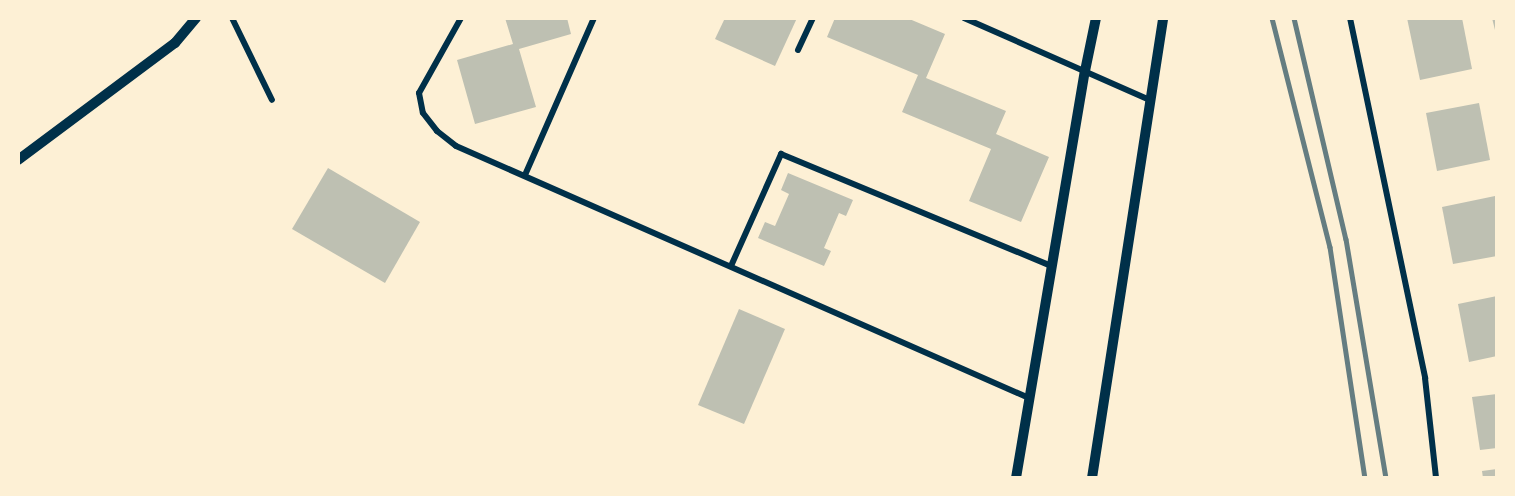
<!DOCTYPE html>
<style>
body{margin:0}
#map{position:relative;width:1515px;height:496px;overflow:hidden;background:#fdf0d5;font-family:"Nunito Sans",sans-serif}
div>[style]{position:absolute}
.building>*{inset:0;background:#bec0b2}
.minor>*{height:6px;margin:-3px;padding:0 3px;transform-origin:3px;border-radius:3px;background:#003049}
.tertiary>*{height:10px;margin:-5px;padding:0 5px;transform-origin:5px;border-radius:5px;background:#003049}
.rail>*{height:4.5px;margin:-2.25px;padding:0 2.25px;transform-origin:2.25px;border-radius:2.25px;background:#657d81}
span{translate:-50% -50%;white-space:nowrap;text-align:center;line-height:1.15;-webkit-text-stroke:6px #fdf0d5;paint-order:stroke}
.frame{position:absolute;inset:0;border:20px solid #fdf0d5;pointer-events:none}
</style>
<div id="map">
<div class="building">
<div style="clip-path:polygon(505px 18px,567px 18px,571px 34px,519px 49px,536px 107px,475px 124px,457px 60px,513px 44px)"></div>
<div style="clip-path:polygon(725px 18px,797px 18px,775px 66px,715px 39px)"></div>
<div style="clip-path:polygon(835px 18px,907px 18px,945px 34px,926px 78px,1006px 111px,996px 134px,1049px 157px,1021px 222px,969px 201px,991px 149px,902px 112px,918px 75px,827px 37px)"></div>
<div style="clip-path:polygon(1407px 18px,1462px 18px,1472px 69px,1420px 80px)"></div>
<div style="clip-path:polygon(1492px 18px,1497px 18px,1497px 34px,1496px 34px)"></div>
<div style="clip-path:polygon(1479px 103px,1490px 160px,1437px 171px,1426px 113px)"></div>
<div style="clip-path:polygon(328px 168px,420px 222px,385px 283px,292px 229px)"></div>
<div style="clip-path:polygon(788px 173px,853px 200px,846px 216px,839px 213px,824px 248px,831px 251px,824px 266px,758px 238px,765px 222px,775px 226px,789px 194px,781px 190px)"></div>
<div style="clip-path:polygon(1495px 196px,1497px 256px,1453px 264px,1442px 207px)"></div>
<div style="clip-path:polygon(1497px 296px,1497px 356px,1469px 362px,1458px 304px)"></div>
<div style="clip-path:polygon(739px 309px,785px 329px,744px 424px,698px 405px)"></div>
<div style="clip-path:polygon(1497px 394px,1497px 448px,1480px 450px,1472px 397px)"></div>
<div style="clip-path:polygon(1497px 469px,1497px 478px,1483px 478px,1482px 471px)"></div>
</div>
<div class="minor">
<div style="left:232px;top:18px;width:91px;rotate:64deg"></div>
<div style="left:461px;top:18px;width:86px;rotate:119.2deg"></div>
<div style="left:419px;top:93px;width:20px;rotate:79deg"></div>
<div style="left:423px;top:113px;width:23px;rotate:52deg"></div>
<div style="left:437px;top:131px;width:24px;rotate:38deg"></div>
<div style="left:456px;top:146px;width:626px;rotate:23.74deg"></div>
<div style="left:964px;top:18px;width:203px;rotate:23.8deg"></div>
<div style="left:1350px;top:18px;width:368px;rotate:78.2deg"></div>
<div style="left:1425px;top:378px;width:101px;rotate:83.7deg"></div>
<div style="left:798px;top:50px;width:35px;rotate:-65deg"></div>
<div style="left:525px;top:175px;width:171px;rotate:-66.3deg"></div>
<div style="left:731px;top:266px;width:123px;rotate:-65.9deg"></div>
<div style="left:781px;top:154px;width:293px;rotate:22.5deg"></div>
</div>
<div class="tertiary">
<div style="left:18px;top:160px;width:196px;rotate:-36.7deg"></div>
<div style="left:175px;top:43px;width:33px;rotate:-50deg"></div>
<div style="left:1016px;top:478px;width:413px;rotate:-80.4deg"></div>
<div style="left:1085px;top:71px;width:54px;rotate:-78.3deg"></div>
<div style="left:1092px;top:478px;width:465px;rotate:-81.2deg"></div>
</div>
<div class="rail">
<div style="left:1272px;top:18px;width:236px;rotate:75.8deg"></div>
<div style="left:1330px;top:247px;width:234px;rotate:81.4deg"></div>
<div style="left:1294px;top:18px;width:227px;rotate:76.8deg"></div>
<div style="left:1346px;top:239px;width:242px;rotate:80.5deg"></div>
</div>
<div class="frame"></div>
</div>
